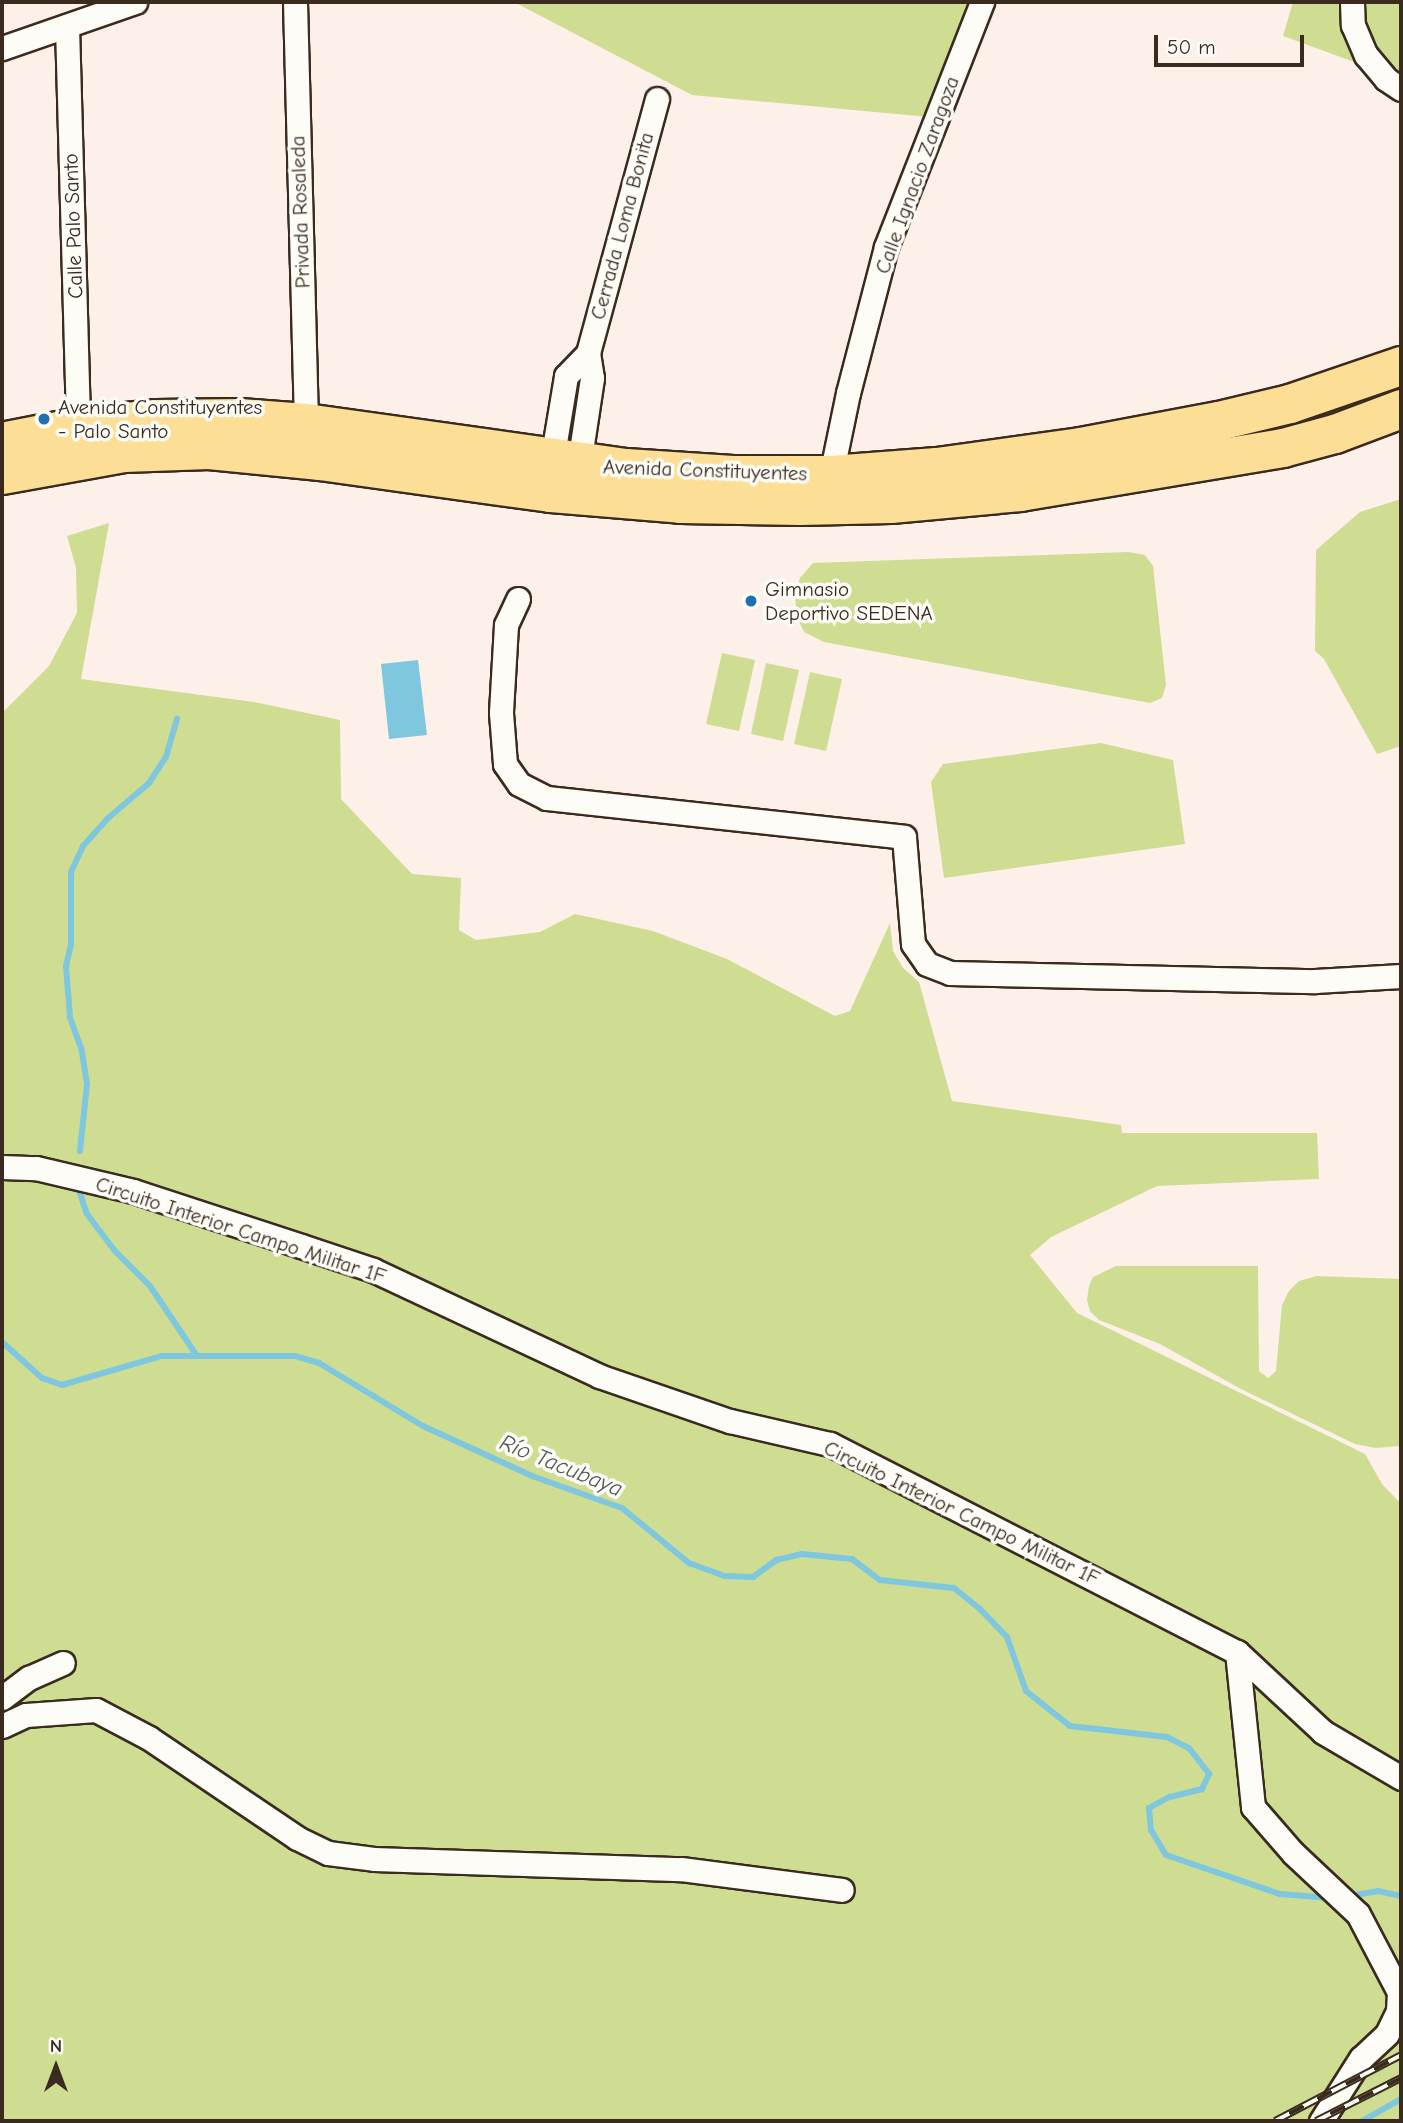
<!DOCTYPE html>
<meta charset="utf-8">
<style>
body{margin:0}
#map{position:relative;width:1403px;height:2123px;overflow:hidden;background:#fcf0e9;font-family:"Comic Neue",sans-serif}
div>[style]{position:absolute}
.green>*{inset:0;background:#cedd91}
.water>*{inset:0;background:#7fc7df}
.stream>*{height:6px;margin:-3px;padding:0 3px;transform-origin:3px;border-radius:3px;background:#7fc7df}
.roads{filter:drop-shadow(2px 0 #3b2a1e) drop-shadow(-2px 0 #3b2a1e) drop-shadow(0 2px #3b2a1e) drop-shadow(0 -2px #3b2a1e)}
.minor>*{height:23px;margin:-11.5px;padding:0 11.5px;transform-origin:11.5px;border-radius:11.5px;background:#fdfcf7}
.trunk>*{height:38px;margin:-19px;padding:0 19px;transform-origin:19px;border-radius:19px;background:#fdde96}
.rail>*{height:8px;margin-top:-4px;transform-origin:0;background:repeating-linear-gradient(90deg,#fdfcf7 0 16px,#3b2a1e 0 32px);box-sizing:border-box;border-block:2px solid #3b2a1e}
.dots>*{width:19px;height:19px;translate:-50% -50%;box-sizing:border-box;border:4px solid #fdfcf7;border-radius:50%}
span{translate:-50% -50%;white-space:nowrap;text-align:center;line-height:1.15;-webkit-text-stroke:7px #fdfcf7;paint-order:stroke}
.street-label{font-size:21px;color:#3b2a1e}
.poi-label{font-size:21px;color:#3b2a1e}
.left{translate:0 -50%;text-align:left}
.water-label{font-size:23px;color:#4f5958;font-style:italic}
.frame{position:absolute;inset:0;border:4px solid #3b2a1e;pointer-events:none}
.north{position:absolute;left:21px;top:2032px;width:70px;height:70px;-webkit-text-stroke:5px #fdfcf7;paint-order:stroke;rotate:0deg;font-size:19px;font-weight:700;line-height:28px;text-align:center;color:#3b2a1e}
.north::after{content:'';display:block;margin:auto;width:24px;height:32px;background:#3b2a1e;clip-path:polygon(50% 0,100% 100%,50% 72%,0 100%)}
.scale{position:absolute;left:1154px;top:35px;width:150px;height:32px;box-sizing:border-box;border:4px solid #3b2a1e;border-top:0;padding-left:9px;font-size:21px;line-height:24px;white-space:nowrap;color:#3b2a1e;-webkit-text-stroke:5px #fdfcf7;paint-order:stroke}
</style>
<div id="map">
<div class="green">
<div style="clip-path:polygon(514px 2px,971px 2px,929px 117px,692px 95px)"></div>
<div style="clip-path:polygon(1293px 2px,1401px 2px,1401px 79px,1283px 36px)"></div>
<div style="clip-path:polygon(1401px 499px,1401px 746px,1377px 754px,1324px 659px,1315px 651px,1316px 550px,1360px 512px)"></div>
<div style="clip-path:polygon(109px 523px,81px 679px,254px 702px,340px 720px,341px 799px,412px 874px,461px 878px,459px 930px,476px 940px,540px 932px,575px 914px,653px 931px,727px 959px,835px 1016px,850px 1011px,890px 923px,893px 951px,903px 968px,919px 982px,952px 1101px,1121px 1125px,1122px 1133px,1317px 1133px,1319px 1179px,1157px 1186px,1051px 1237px,1030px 1255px,1077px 1313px,1365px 1454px,1382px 1484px,1401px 1504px,1401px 2121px,2px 2121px,2px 713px,49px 666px,77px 613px,76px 568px,67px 536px)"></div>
<div style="clip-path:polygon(1128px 552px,1145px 555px,1153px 566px,1166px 685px,1162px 698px,1150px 703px,824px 642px,804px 632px,797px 617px,795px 596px,800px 578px,813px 563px)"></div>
<div style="clip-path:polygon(722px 653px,755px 660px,739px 731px,706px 724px)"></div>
<div style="clip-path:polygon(766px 663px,799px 670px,783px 741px,751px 734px)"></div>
<div style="clip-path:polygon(810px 672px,842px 679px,826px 751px,794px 744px)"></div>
<div style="clip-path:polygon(1101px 743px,1173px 760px,1185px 844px,944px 878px,931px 782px,943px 764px)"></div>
<div style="clip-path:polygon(1116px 1266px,1258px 1266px,1259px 1371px,1268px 1378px,1276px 1371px,1282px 1305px,1289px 1291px,1299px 1281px,1317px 1276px,1401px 1279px,1401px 1446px,1375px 1448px,1355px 1444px,1241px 1389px,1160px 1344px,1099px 1320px,1090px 1311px,1087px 1300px,1089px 1286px,1093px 1277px)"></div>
</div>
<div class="water">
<div style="clip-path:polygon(418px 660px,427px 735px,389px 739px,381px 664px)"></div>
</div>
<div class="stream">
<div style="left:80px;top:1151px;width:67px;rotate:-84deg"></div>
<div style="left:87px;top:1084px;width:36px;rotate:-99deg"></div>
<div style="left:81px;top:1048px;width:33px;rotate:-110deg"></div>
<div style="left:70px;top:1017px;width:51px;rotate:-94.5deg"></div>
<div style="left:66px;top:966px;width:22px;rotate:-77deg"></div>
<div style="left:71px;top:945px;width:73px;rotate:-90deg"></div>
<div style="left:71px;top:872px;width:29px;rotate:-65deg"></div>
<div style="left:83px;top:846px;width:36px;rotate:-48deg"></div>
<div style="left:107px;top:819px;width:55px;rotate:-40.6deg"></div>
<div style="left:149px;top:783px;width:31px;rotate:-57deg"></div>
<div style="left:166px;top:757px;width:40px;rotate:-74deg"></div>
<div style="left:79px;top:1190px;width:25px;rotate:72deg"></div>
<div style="left:87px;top:1214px;width:46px;rotate:52.9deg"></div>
<div style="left:115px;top:1251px;width:49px;rotate:45deg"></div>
<div style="left:150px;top:1286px;width:84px;rotate:56.1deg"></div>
<div style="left:2px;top:1342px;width:54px;rotate:42deg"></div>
<div style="left:42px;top:1378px;width:21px;rotate:19deg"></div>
<div style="left:62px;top:1385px;width:104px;rotate:-16.2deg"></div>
<div style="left:162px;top:1356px;width:133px"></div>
<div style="left:295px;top:1356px;width:25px;rotate:16deg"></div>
<div style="left:319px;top:1363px;width:122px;rotate:31.2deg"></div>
<div style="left:423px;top:1426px;width:120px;rotate:24.6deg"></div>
<div style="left:532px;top:1476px;width:96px;rotate:19.6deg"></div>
<div style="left:622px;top:1508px;width:87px;rotate:39.4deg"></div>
<div style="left:689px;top:1563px;width:38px;rotate:20deg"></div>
<div style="left:725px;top:1576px;width:28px;rotate:2deg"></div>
<div style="left:753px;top:1577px;width:29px;rotate:-36deg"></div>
<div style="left:776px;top:1560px;width:27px;rotate:-13deg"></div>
<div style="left:802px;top:1554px;width:50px;rotate:5.7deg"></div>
<div style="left:852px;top:1559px;width:35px;rotate:37deg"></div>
<div style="left:880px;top:1580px;width:74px;rotate:6.2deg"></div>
<div style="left:954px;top:1588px;width:33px;rotate:39deg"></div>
<div style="left:980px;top:1609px;width:39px;rotate:46deg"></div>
<div style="left:1007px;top:1637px;width:57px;rotate:70.6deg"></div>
<div style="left:1026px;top:1691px;width:56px;rotate:38.5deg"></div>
<div style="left:1070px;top:1726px;width:98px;rotate:6.5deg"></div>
<div style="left:1167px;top:1737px;width:25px;rotate:27deg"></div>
<div style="left:1189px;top:1748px;width:33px;rotate:52deg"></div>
<div style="left:1209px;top:1774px;width:17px;rotate:115deg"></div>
<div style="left:1202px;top:1789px;width:34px;rotate:166deg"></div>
<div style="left:1169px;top:1797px;width:23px;rotate:151deg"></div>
<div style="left:1149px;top:1808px;width:22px;rotate:85deg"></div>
<div style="left:1151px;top:1830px;width:29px;rotate:59deg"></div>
<div style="left:1166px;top:1855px;width:120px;rotate:18.9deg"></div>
<div style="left:1280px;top:1894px;width:50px;rotate:4.6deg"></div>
<div style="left:1348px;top:1896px;width:30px;rotate:-9deg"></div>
<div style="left:1378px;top:1891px;width:24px;rotate:12deg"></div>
<div style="left:1362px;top:2121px;width:45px;rotate:-29.4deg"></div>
</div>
<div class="roads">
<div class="minor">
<div style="left:295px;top:2px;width:421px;rotate:88.5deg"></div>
<div style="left:1352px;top:2px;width:23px;rotate:88deg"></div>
<div style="left:1353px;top:25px;width:33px;rotate:67deg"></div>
<div style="left:1366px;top:55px;width:31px;rotate:50deg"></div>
<div style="left:1386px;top:79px;width:18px;rotate:34deg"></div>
<div style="left:67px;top:26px;width:401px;rotate:88.4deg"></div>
<div style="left:2px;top:48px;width:141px;rotate:-19.1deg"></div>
<div style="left:552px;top:460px;width:85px;rotate:-80.5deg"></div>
<div style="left:566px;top:376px;width:32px;rotate:-46deg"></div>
<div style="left:579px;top:464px;width:87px;rotate:-81.4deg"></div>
<div style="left:592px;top:378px;width:25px;rotate:-99deg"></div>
<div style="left:588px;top:353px;width:263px;rotate:-74.8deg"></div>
<div style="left:831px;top:475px;width:84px;rotate:-78.3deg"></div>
<div style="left:848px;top:393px;width:151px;rotate:-75.4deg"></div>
<div style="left:886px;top:247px;width:263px;rotate:-68.6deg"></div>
<div style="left:518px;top:599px;width:29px;rotate:115deg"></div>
<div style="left:506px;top:625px;width:88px;rotate:93.3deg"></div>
<div style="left:501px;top:713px;width:51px;rotate:85.5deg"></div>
<div style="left:505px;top:764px;width:24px;rotate:55deg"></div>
<div style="left:519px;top:784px;width:31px;rotate:27deg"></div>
<div style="left:547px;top:798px;width:359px;rotate:6.2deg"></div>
<div style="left:904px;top:837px;width:107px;rotate:85.2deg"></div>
<div style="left:913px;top:944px;width:24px;rotate:55deg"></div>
<div style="left:927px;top:964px;width:25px;rotate:21deg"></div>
<div style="left:950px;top:973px;width:365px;rotate:1.3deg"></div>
<div style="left:1315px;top:981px;width:86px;rotate:-3.3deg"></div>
<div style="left:2px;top:1167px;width:34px;rotate:2deg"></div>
<div style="left:36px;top:1168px;width:100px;rotate:13.3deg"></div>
<div style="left:133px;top:1191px;width:177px;rotate:18.1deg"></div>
<div style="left:301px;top:1246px;width:76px;rotate:18.4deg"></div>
<div style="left:373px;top:1270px;width:250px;rotate:25.1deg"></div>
<div style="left:599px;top:1376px;width:139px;rotate:19deg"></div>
<div style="left:730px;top:1421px;width:103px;rotate:13deg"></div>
<div style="left:830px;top:1444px;width:457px;rotate:27.1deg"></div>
<div style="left:1237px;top:1652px;width:156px;rotate:84.1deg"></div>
<div style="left:1253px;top:1807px;width:61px;rotate:49deg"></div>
<div style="left:1293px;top:1853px;width:89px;rotate:43.2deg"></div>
<div style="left:1358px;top:1914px;width:88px;rotate:62.3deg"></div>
<div style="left:1399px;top:1992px;width:19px;rotate:93deg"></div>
<div style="left:1398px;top:2011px;width:25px;rotate:116deg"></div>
<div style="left:1387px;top:2034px;width:35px;rotate:137deg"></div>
<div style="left:1361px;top:2058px;width:75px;rotate:122.4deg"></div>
<div style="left:1237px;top:1652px;width:117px;rotate:42.9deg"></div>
<div style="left:1323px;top:1732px;width:91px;rotate:30.5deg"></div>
<div style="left:2px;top:1698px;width:34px;rotate:-37deg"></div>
<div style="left:29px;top:1678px;width:37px;rotate:-24deg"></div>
<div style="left:2px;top:1726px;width:26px;rotate:-25deg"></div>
<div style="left:26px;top:1715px;width:70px;rotate:-4.1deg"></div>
<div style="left:96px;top:1710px;width:60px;rotate:27.8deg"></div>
<div style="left:149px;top:1738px;width:179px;rotate:34deg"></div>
<div style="left:297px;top:1838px;width:34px;rotate:26deg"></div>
<div style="left:328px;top:1853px;width:46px;rotate:7.4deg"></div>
<div style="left:374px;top:1859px;width:307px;rotate:1.9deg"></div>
<div style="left:681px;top:1869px;width:162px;rotate:7.4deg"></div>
</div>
<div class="trunk">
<div style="left:2px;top:442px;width:77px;rotate:-11.2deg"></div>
<div style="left:78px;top:427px;width:78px;rotate:-5.9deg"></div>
<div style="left:156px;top:419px;width:84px;rotate:-0.7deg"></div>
<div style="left:240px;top:418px;width:66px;rotate:4.3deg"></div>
<div style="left:306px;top:423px;width:323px;rotate:8deg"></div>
<div style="left:626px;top:468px;width:107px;rotate:3.7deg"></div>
<div style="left:733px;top:475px;width:98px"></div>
<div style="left:831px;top:475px;width:106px;rotate:-4.3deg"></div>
<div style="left:937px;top:467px;width:145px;rotate:-7.9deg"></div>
<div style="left:1081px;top:447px;width:140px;rotate:-10.7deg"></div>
<div style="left:1219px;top:421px;width:73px;rotate:-13.5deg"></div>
<div style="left:1290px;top:404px;width:117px;rotate:-18.9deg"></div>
<div style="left:2px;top:475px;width:124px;rotate:-10.2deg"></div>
<div style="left:124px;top:453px;width:85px;rotate:-2deg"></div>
<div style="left:209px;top:450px;width:112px;rotate:5.7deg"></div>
<div style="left:320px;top:461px;width:233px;rotate:7.9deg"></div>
<div style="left:551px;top:493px;width:130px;rotate:4.8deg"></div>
<div style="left:681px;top:504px;width:119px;rotate:1deg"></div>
<div style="left:800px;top:506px;width:91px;rotate:-1.3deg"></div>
<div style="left:891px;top:504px;width:130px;rotate:-5.3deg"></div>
<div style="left:1020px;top:492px;width:267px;rotate:-9.5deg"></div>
<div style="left:1283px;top:448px;width:54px;rotate:-15.1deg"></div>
<div style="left:1335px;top:434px;width:71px;rotate:-20.7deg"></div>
</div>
</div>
<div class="rail">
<div style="left:1275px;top:2121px;width:142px;rotate:-27.6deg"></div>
<div style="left:1316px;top:2121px;width:95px;rotate:-26.8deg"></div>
</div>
<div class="dots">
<div style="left:44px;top:419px;background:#1f6fb2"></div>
<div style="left:751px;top:601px;background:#1f6fb2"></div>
</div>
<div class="street-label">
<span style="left:917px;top:175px;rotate:-70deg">Calle Ignacio Zaragoza</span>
<span style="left:300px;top:212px;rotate:-92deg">Privada Rosaleda</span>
<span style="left:73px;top:226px;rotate:-92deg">Calle Palo Santo</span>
<span style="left:622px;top:226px;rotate:-75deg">Cerrada Loma Bonita</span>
<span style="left:705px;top:470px;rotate:2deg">Avenida Constituyentes</span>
<span style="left:241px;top:1230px;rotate:18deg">Circuito Interior Campo Militar 1F</span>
<span style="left:962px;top:1513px;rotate:26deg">Circuito Interior Campo Militar 1F</span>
</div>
<div class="poi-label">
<span class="left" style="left:58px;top:419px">Avenida Constituyentes<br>- Palo Santo</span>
<span class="left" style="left:765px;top:601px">Gimnasio<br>Deportivo SEDENA</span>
</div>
<div class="water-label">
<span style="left:561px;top:1466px;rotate:22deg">Río Tacubaya</span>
</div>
<div class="frame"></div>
<div class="north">N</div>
<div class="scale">50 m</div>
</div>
